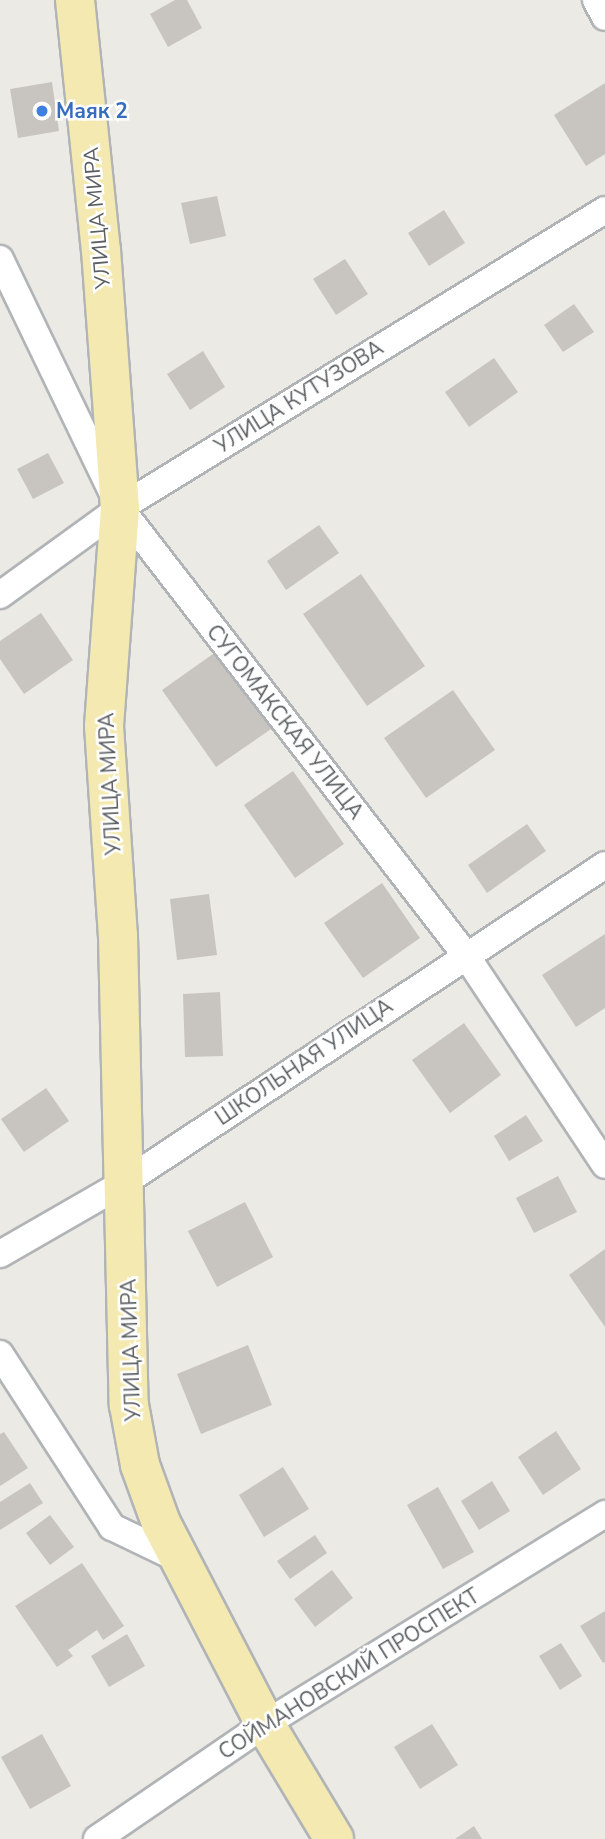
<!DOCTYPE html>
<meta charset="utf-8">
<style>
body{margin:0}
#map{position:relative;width:605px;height:1839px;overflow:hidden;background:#eceae4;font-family:"Nunito Sans",sans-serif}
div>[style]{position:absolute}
.building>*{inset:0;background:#c8c5c0}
.roads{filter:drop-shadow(2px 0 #b1b4b7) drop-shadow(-2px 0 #b1b4b7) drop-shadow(0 2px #b1b4b7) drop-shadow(0 -2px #b1b4b7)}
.minor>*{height:26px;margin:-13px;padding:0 13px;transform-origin:13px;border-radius:13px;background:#fff}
.primary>*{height:38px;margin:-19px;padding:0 19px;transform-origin:19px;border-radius:19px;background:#f4eab1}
.dots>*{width:19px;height:19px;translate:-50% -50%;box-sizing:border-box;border:4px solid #fff;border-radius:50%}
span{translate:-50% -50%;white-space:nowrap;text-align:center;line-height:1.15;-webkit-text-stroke:5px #fff;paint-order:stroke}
.shop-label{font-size:21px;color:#366cbe;font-weight:700}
.left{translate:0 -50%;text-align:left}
.street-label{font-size:21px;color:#5c5f62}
</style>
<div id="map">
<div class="building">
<div style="clip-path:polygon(175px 0,187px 0,202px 28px,168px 47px,150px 14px)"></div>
<div style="clip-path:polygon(52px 82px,59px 131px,18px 138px,10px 89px)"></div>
<div style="clip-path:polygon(605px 83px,605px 154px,586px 166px,554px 115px)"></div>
<div style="clip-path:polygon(217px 196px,226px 236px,190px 244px,181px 203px)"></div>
<div style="clip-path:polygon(444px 210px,465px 243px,429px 266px,408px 233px)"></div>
<div style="clip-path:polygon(345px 259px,368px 294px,336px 315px,313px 279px)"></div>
<div style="clip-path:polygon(574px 304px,594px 332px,563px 352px,544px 325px)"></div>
<div style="clip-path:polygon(203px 351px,225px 387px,190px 410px,167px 374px)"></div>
<div style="clip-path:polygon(494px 358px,518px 392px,469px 427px,445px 392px)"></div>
<div style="clip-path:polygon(48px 453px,64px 483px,33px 499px,17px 469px)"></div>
<div style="clip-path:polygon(319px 525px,339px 553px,286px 590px,267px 561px)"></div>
<div style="clip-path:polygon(361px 574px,425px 666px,367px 706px,303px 614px)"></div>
<div style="clip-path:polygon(41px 613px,73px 660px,24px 694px,0 659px,0 641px)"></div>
<div style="clip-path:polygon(220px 649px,274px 727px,216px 767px,162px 690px)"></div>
<div style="clip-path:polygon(453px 690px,495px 750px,426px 798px,384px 738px)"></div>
<div style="clip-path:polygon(293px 771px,344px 844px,295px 878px,244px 805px)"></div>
<div style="clip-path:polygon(527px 824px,546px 851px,487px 893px,468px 865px)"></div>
<div style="clip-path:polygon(382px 883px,420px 938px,363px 978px,324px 923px)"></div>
<div style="clip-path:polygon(209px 894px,217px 955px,177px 960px,170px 899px)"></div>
<div style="clip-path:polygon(605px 934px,605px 1008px,576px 1027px,542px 975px)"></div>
<div style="clip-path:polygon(220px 992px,223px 1056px,185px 1057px,183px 994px)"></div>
<div style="clip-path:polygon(464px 1023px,501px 1075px,450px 1113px,412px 1060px)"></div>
<div style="clip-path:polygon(46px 1088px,69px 1121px,24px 1152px,1px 1119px)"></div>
<div style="clip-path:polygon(526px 1115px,543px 1141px,509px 1161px,494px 1136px)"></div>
<div style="clip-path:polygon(558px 1176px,577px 1212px,534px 1233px,516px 1198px)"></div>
<div style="clip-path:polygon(245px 1202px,273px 1257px,217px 1287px,188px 1231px)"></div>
<div style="clip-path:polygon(605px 1249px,605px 1327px,569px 1275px)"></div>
<div style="clip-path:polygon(248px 1345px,272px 1405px,201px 1434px,177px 1374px)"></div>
<div style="clip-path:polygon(556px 1431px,581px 1469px,543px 1495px,518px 1457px)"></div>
<div style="clip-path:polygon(4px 1432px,28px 1468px,0 1486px,0 1434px)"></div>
<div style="clip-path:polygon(283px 1467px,309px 1509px,264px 1537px,239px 1495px)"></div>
<div style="clip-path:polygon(492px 1481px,510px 1511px,479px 1530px,461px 1501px)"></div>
<div style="clip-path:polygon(30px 1483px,43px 1503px,0 1530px,0 1502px)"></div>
<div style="clip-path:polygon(438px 1487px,474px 1552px,443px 1569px,407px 1505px)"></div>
<div style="clip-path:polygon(50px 1515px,74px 1547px,50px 1565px,26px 1533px)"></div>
<div style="clip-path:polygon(315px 1535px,327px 1553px,290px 1579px,277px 1561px)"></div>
<div style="clip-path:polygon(82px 1563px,124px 1626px,103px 1640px,97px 1630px,68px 1650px,73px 1656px,57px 1667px,15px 1606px)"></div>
<div style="clip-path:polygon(332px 1570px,353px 1598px,315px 1627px,294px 1599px)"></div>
<div style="clip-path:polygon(605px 1611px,605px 1662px,603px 1663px,580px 1626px)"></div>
<div style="clip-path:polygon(127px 1634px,145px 1666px,109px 1687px,91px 1656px)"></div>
<div style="clip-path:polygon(561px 1643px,582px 1676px,560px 1690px,539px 1656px)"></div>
<div style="clip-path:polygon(432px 1724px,458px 1765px,420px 1789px,394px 1747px)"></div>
<div style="clip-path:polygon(42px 1734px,71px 1786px,30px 1809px,1px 1757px)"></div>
<div style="clip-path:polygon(474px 1826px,482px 1839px,455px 1839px)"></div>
</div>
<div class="roads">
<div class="minor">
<div style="left:596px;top:0;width:19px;rotate:62deg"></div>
<div style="left:0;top:259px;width:276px;rotate:64.3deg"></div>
<div style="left:120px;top:508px;width:564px;rotate:52.28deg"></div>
<div style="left:465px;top:954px;width:253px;rotate:56.4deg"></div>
<div style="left:0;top:595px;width:148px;rotate:-35.9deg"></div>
<div style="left:120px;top:508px;width:569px;rotate:-31.57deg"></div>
<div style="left:0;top:1254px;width:144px;rotate:-29.9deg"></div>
<div style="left:125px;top:1182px;width:575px;rotate:-33.44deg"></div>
<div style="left:0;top:1354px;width:206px;rotate:57.1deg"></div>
<div style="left:112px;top:1527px;width:76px;rotate:25.6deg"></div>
<div style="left:97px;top:1839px;width:204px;rotate:-34.4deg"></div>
<div style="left:265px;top:1724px;width:400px;rotate:-31.7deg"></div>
</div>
<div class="primary">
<div style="left:75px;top:0;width:251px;rotate:84.1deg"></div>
<div style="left:101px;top:250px;width:259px;rotate:85.8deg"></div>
<div style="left:120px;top:508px;width:219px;rotate:94.2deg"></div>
<div style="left:104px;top:726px;width:210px;rotate:86.2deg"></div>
<div style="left:118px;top:936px;width:469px;rotate:88.7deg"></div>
<div style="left:129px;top:1405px;width:61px;rotate:79.6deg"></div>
<div style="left:140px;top:1465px;width:62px;rotate:70.1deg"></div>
<div style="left:161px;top:1523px;width:226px;rotate:62.6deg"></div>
<div style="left:265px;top:1724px;width:134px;rotate:59deg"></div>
</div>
</div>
<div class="dots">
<div style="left:42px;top:111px;background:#3f7fe0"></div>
</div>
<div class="shop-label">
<span class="left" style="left:56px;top:111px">Маяк 2</span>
</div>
<div class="street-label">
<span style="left:97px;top:218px;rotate:-95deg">УЛИЦА МИРА</span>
<span style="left:299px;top:397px;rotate:-32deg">УЛИЦА КУТУЗОВА</span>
<span style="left:285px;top:722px;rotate:52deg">СУГОМАКСКАЯ УЛИЦА</span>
<span style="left:110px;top:784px;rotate:-93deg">УЛИЦА МИРА</span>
<span style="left:304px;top:1062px;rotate:-34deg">ШКОЛЬНАЯ УЛИЦА</span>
<span style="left:131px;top:1350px;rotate:-92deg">УЛИЦА МИРА</span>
<span style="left:349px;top:1674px;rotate:-32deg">СОЙМАНОВСКИЙ ПРОСПЕКТ</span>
</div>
</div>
